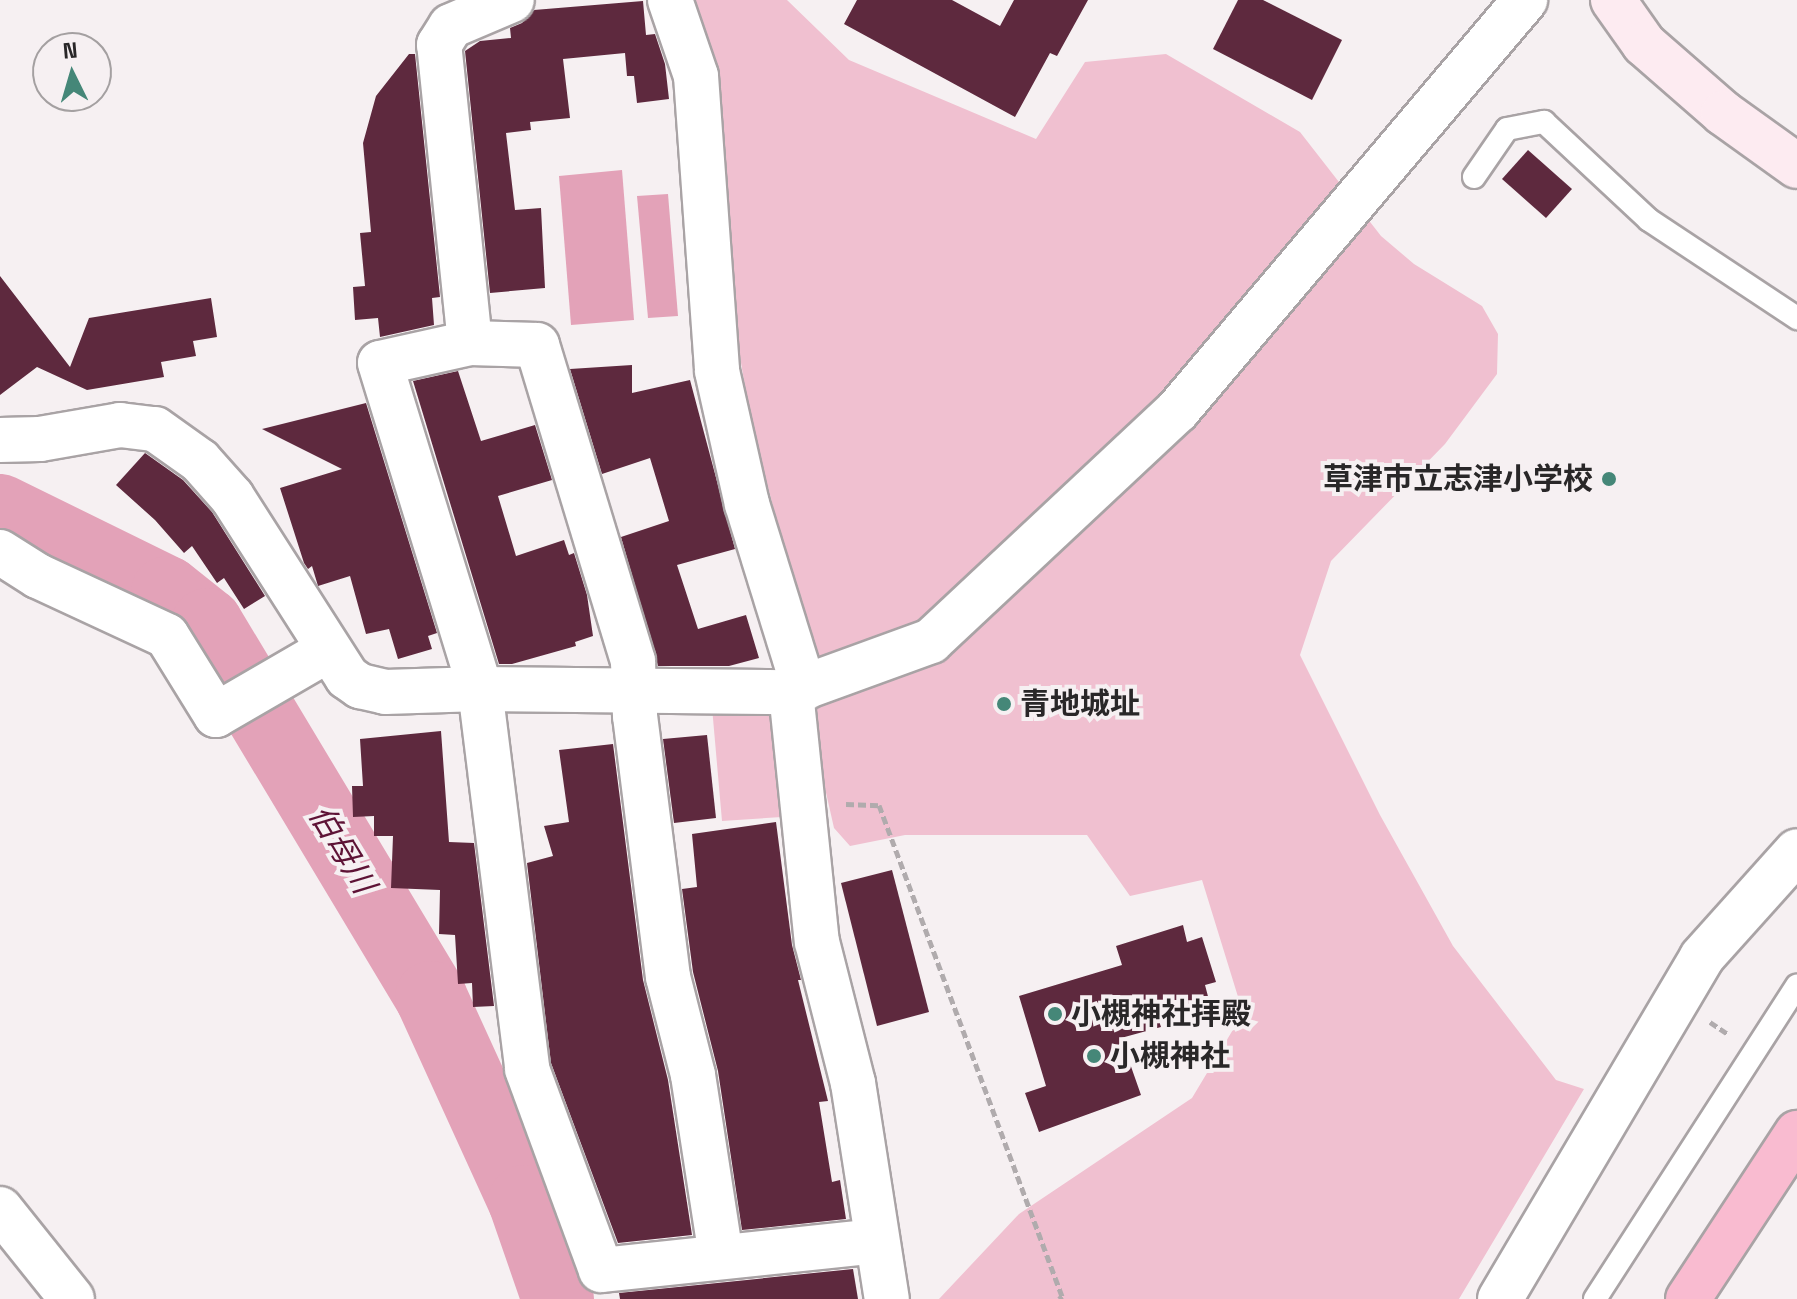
<!DOCTYPE html>
<meta charset="utf-8">
<style>
body{margin:0}
#map{position:relative;width:1797px;height:1299px;overflow:hidden;background:#f6f0f2;font-family:"Space Grotesk","Noto Sans JP",sans-serif}
div>[style]{position:absolute}
.green>*{inset:0;background:#f0c0d0}
.water>*{inset:0;background:#e3a2b8}
.river>*{height:72px;margin:-36px;padding:0 36px;transform-origin:36px;border-radius:36px;background:#e3a2b8}
.building>*{inset:0;background:#5e293e}
.path>*{height:5px;margin-top:-2.5px;transform-origin:0;background:repeating-linear-gradient(90deg,#b0abad 0 8px,transparent 0 12px)}
.roads{filter:drop-shadow(2px 0 #a9a3a5) drop-shadow(-2px 0 #a9a3a5) drop-shadow(0 2px #a9a3a5) drop-shadow(0 -2px #a9a3a5)}
.lane>*{height:22px;margin:-11px;padding:0 11px;transform-origin:11px;border-radius:11px;background:#fff}
.street>*{height:44px;margin:-22px;padding:0 22px;transform-origin:22px;border-radius:22px;background:#fff}
.secondary>*{height:44px;margin:-22px;padding:0 22px;transform-origin:22px;border-radius:22px;background:#fdebf1}
.highway>*{height:44px;margin:-22px;padding:0 22px;transform-origin:22px;border-radius:22px;background:#f9bbd0}
.dots>*{width:22px;height:22px;translate:-50% -50%;box-sizing:border-box;border:4px solid #f6f0f2;border-radius:50%}
span{translate:-50% -50%;white-space:nowrap;text-align:center;line-height:1.15;-webkit-text-stroke:8px #f6f0f2;paint-order:stroke}
.poi-label{font-size:30px;color:#292728;font-weight:700}
.right{translate:-100% -50%;text-align:right}
.left{translate:0 -50%;text-align:left}
.water-label{font-size:32px;color:#5e1336;font-style:italic}
.north{position:absolute;left:32px;top:32px;width:80px;height:80px;box-sizing:border-box;background:#f6f0f2;border:2px solid #a4a0a1;border-radius:50%;rotate:355deg;font-size:22px;font-weight:700;line-height:32px;text-align:center;color:#292728}
.north::after{content:'';display:block;margin:auto;width:28px;height:36px;background:#458778;clip-path:polygon(50% 0,100% 100%,50% 72%,0 100%)}
</style>
<div id="map">
<div class="green">
<div style="clip-path:polygon(695px 0,787px 0,849px 60px,1036px 139px,1085px 62px,1166px 54px,1300px 132px,1381px 236px,1414px 264px,1482px 306px,1498px 334px,1497px 374px,1445px 444px,1331px 561px,1300px 655px,1380px 815px,1453px 946px,1556px 1080px,1584px 1089px,1459px 1299px,939px 1299px,1019px 1214px,1192px 1098px,1243px 1013px,1202px 880px,1130px 896px,1087px 835px,905px 835px,850px 846px,834px 828px,820px 766px,798px 602px,751px 422px,728px 286px,724px 149px)"></div>
<div style="clip-path:polygon(765px 706px,774px 719px,782px 817px,722px 821px,712px 707px)"></div>
</div>
<div class="water">
<div style="clip-path:polygon(622px 170px,634px 320px,571px 325px,559px 176px)"></div>
<div style="clip-path:polygon(668px 194px,678px 316px,648px 318px,637px 196px)"></div>
</div>
<div class="river">
<div style="left:0;top:510px;width:186px;rotate:26.2deg"></div>
<div style="left:167px;top:592px;width:51px;rotate:38.7deg"></div>
<div style="left:207px;top:624px;width:435px;rotate:59deg"></div>
<div style="left:431px;top:997px;width:224px;rotate:65.5deg"></div>
<div style="left:524px;top:1201px;width:104px;rotate:70.9deg"></div>
</div>
<div class="building">
<div style="clip-path:polygon(857px 0,952px 0,1000px 26px,1014px 0,1088px 0,1057px 56px,1050px 53px,1015px 117px,844px 24px)"></div>
<div style="clip-path:polygon(1238px 0,1263px 0,1342px 40px,1312px 100px,1213px 49px)"></div>
<div style="clip-path:polygon(643px 1px,646px 35px,655px 34px,665px 64px,669px 99px,637px 103px,634px 76px,627px 76px,625px 53px,563px 59px,570px 118px,530px 122px,531px 130px,506px 133px,515px 210px,541px 208px,545px 288px,490px 293px,465px 51px,480px 41px,511px 38px,510px 28px,522px 23px,534px 10px)"></div>
<div style="clip-path:polygon(409px 54px,415px 54px,440px 297px,432px 298px,434px 325px,380px 337px,378px 318px,355px 320px,353px 287px,365px 286px,360px 233px,371px 232px,363px 143px,376px 96px)"></div>
<div style="clip-path:polygon(1528px 150px,1572px 189px,1546px 218px,1502px 179px)"></div>
<div style="clip-path:polygon(0 276px,70px 367px,89px 318px,211px 298px,217px 337px,193px 341px,196px 356px,161px 362px,164px 377px,87px 390px,37px 367px,0 395px)"></div>
<div style="clip-path:polygon(632px 365px,632px 393px,690px 380px,735px 549px,677px 565px,698px 629px,746px 615px,759px 658px,729px 666px,658px 666px,621px 537px,669px 521px,650px 458px,602px 474px,570px 369px)"></div>
<div style="clip-path:polygon(458px 371px,481px 441px,535px 425px,552px 480px,498px 496px,516px 556px,564px 540px,569px 555px,574px 553px,587px 595px,593px 636px,575px 642px,576px 646px,512px 664px,499px 664px,413px 381px)"></div>
<div style="clip-path:polygon(366px 403px,437px 633px,428px 636px,432px 649px,398px 659px,389px 629px,366px 634px,350px 576px,318px 586px,312px 566px,308px 569px,304px 563px,280px 488px,342px 469px,262px 429px)"></div>
<div style="clip-path:polygon(145px 453px,183px 480px,212px 512px,265px 596px,244px 609px,224px 578px,217px 583px,192px 546px,184px 553px,155px 520px,116px 485px)"></div>
<div style="clip-path:polygon(441px 731px,449px 842px,474px 843px,494px 1006px,473px 1007px,472px 983px,458px 984px,455px 935px,439px 934px,440px 890px,391px 888px,393px 836px,374px 836px,374px 816px,353px 817px,352px 786px,363px 786px,360px 739px)"></div>
<div style="clip-path:polygon(707px 735px,716px 818px,674px 823px,663px 739px)"></div>
<div style="clip-path:polygon(613px 744px,643px 980px,668px 1080px,692px 1235px,618px 1243px,551px 1063px,527px 863px,553px 856px,544px 826px,569px 822px,559px 750px)"></div>
<div style="clip-path:polygon(776px 822px,792px 945px,801px 980px,798px 980px,828px 1101px,819px 1102px,832px 1182px,840px 1180px,846px 1219px,742px 1230px,718px 1071px,693px 972px,682px 889px,697px 887px,692px 834px)"></div>
<div style="clip-path:polygon(892px 870px,929px 1012px,877px 1026px,841px 883px)"></div>
<div style="clip-path:polygon(1183px 925px,1187px 942px,1202px 937px,1216px 982px,1205px 985px,1210px 1004px,1159px 1020px,1161px 1027px,1121px 1038px,1141px 1095px,1039px 1132px,1025px 1093px,1046px 1086px,1019px 996px,1122px 965px,1116px 946px)"></div>
<div style="clip-path:polygon(853px 1269px,858px 1299px,620px 1299px,619px 1293px)"></div>
</div>
<div class="path">
<div style="left:846px;top:804px;width:33px;rotate:2deg"></div>
<div style="left:879px;top:805px;width:524px;rotate:69.56deg"></div>
<div style="left:1062px;top:1296px;width:4px;rotate:135deg"></div>
<div style="left:1710px;top:1022px;width:22px;rotate:34deg"></div>
</div>
<div class="roads">
<div class="lane">
<div style="left:1474px;top:177px;width:58px;rotate:-55.5deg"></div>
<div style="left:1507px;top:129px;width:38px;rotate:-11deg"></div>
<div style="left:1544px;top:122px;width:144px;rotate:43deg"></div>
<div style="left:1649px;top:220px;width:178px;rotate:33.5deg"></div>
<div style="left:1595px;top:1299px;width:373px;rotate:-57.2deg"></div>
</div>
<div class="street">
<div style="left:670px;top:0;width:80px;rotate:71.1deg"></div>
<div style="left:696px;top:76px;width:296px;rotate:85.9deg"></div>
<div style="left:717px;top:371px;width:136px;rotate:77.3deg"></div>
<div style="left:747px;top:504px;width:193px;rotate:72.8deg"></div>
<div style="left:470px;top:343px;width:300px;rotate:-95.9deg"></div>
<div style="left:439px;top:45px;width:22px;rotate:-58deg"></div>
<div style="left:451px;top:26px;width:66px;rotate:-23.1deg"></div>
<div style="left:0;top:440px;width:40px;rotate:-1.4deg"></div>
<div style="left:40px;top:439px;width:81px;rotate:-9.9deg"></div>
<div style="left:120px;top:425px;width:35px;rotate:7deg"></div>
<div style="left:155px;top:429px;width:55px;rotate:35.4deg"></div>
<div style="left:200px;top:461px;width:48px;rotate:48.4deg"></div>
<div style="left:232px;top:497px;width:214px;rotate:57.4deg"></div>
<div style="left:347px;top:677px;width:16px;rotate:35deg"></div>
<div style="left:360px;top:686px;width:26px;rotate:13deg"></div>
<div style="left:385px;top:692px;width:95px;rotate:-1.8deg"></div>
<div style="left:480px;top:689px;width:311px;rotate:0.6deg"></div>
<div style="left:791px;top:692px;width:149px;rotate:-20deg"></div>
<div style="left:931px;top:641px;width:337px;rotate:-43.1deg"></div>
<div style="left:1177px;top:411px;width:539px;rotate:-49.74deg"></div>
<div style="left:0;top:552px;width:45px;rotate:32.3deg"></div>
<div style="left:38px;top:576px;width:142px;rotate:24.9deg"></div>
<div style="left:167px;top:636px;width:93px;rotate:58.2deg"></div>
<div style="left:216px;top:715px;width:129px;rotate:-30.1deg"></div>
<div style="left:791px;top:692px;width:251px;rotate:84.1deg"></div>
<div style="left:817px;top:942px;width:146px;rotate:75.7deg"></div>
<div style="left:853px;top:1083px;width:219px;rotate:81.1deg"></div>
<div style="left:0;top:1209px;width:115px;rotate:51.3deg"></div>
<div style="left:721px;top:1256px;width:183px;rotate:-98.8deg"></div>
<div style="left:693px;top:1075px;width:101px;rotate:-104.3deg"></div>
<div style="left:668px;top:977px;width:263px;rotate:-97.2deg"></div>
<div style="left:635px;top:716px;width:55px;rotate:-92.1deg"></div>
<div style="left:633px;top:661px;width:330px;rotate:-106.9deg"></div>
<div style="left:537px;top:345px;width:67px;rotate:-178.3deg"></div>
<div style="left:470px;top:343px;width:92px;rotate:167.5deg"></div>
<div style="left:380px;top:363px;width:341px;rotate:72.9deg"></div>
<div style="left:480px;top:689px;width:383px;rotate:82.9deg"></div>
<div style="left:527px;top:1069px;width:214px;rotate:69.8deg"></div>
<div style="left:601px;top:1270px;width:277px;rotate:-6deg"></div>
<div style="left:1500px;top:1299px;width:397px;rotate:-59.4deg"></div>
<div style="left:1702px;top:957px;width:142px;rotate:-48.1deg"></div>
</div>
<div class="secondary">
<div style="left:1613px;top:0;width:54px;rotate:54.8deg"></div>
<div style="left:1644px;top:44px;width:105px;rotate:41.1deg"></div>
<div style="left:1723px;top:113px;width:91px;rotate:35.6deg"></div>
</div>
<div class="highway">
<div style="left:1688px;top:1299px;width:199px;rotate:-56.7deg"></div>
</div>
</div>
<div class="dots">
<div style="left:1609px;top:479px;background:#458778"></div>
<div style="left:1004px;top:704px;background:#458778"></div>
<div style="left:1055px;top:1014px;background:#458778"></div>
<div style="left:1094px;top:1056px;background:#458778"></div>
</div>
<div class="poi-label">
<span class="right" style="left:1593px;top:479px">草津市立志津小学校</span>
<span class="left" style="left:1020px;top:704px">青地城址</span>
<span class="left" style="left:1071px;top:1014px">小槻神社拝殿</span>
<span class="left" style="left:1110px;top:1056px">小槻神社</span>
</div>
<div class="water-label">
<span style="left:342px;top:849px;rotate:59deg">伯母川</span>
</div>
<div class="north">N</div>
</div>
